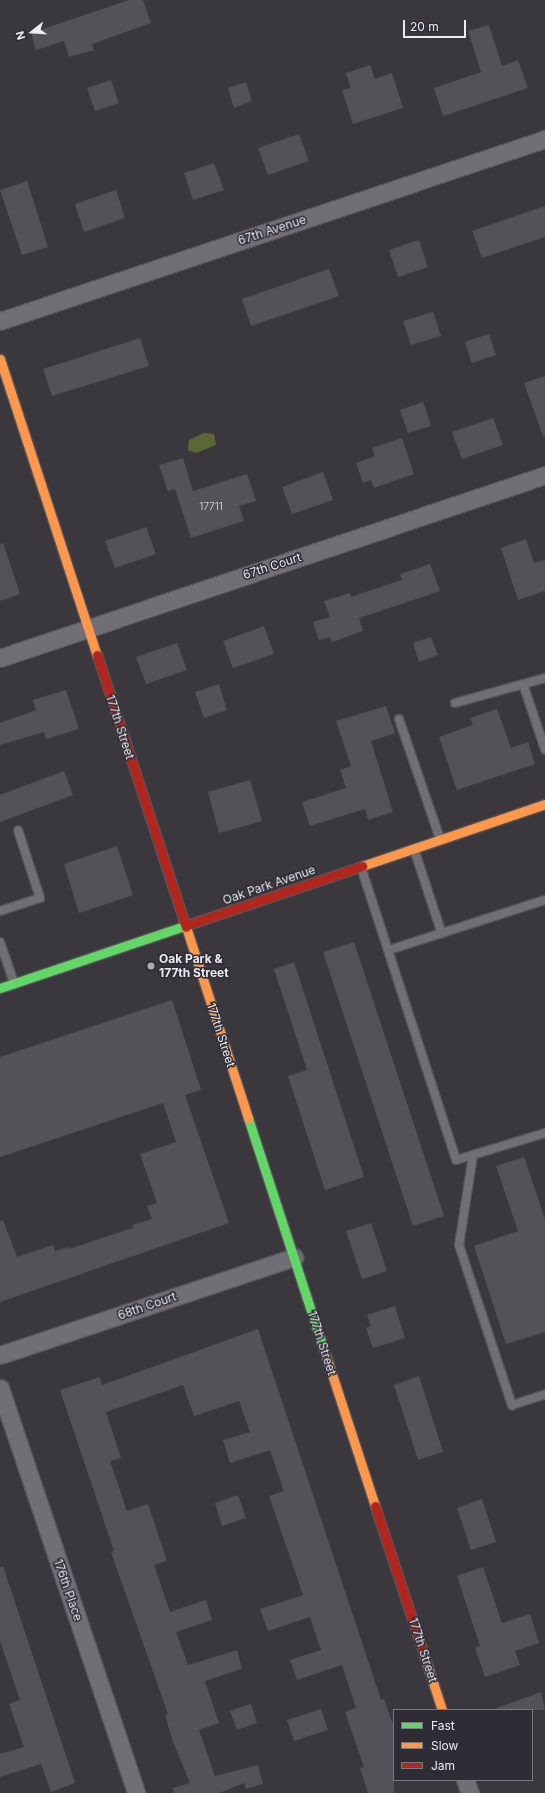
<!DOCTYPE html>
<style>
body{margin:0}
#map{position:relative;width:545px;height:1793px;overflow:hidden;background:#3a383d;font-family:Inter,sans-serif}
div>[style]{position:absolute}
.water>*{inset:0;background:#5d6736}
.building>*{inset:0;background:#545257}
.roads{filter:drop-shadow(1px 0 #565559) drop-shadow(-1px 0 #565559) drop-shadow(0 1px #565559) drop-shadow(0 -1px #565559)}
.lane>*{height:8px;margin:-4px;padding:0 4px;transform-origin:4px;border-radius:4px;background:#716e76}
.street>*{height:17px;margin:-8.5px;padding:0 8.5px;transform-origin:8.5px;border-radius:8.5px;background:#716e76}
.fast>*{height:9px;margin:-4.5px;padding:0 4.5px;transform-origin:4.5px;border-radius:4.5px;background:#63d668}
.slow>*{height:9px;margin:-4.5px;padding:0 4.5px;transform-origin:4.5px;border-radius:4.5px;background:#ff974d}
.jam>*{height:9px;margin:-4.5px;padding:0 4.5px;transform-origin:4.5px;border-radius:4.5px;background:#b3261e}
.dots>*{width:11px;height:11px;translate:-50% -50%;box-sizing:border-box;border:2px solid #2e2c35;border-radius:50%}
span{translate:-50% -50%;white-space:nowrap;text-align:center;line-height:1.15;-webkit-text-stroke:3px #2e2c35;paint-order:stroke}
.number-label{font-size:10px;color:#c6c5ca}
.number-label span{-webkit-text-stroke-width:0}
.street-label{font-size:12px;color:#ecebf1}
.poi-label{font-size:12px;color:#ecebf1;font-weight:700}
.left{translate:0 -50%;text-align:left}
.legend{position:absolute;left:393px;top:1709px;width:140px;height:72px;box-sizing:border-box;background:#2e2c35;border:1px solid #7a7880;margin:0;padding:5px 7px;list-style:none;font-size:12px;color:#ecebf1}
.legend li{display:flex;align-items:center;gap:8px;height:20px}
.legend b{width:20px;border:1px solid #7a7880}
.north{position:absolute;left:12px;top:12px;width:40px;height:40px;-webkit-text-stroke:3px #2e2c35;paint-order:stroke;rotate:253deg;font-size:11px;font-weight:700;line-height:16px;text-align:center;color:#ecebf1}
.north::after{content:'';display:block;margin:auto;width:14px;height:18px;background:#ecebf1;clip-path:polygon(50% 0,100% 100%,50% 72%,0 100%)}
.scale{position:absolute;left:403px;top:20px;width:63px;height:18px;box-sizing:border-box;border:2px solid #ecebf1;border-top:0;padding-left:5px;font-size:12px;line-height:14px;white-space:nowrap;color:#ecebf1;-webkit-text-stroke:3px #2e2c35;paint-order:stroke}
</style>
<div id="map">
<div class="water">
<div style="clip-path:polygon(204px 433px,214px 434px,216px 445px,196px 453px,188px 450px,189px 440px)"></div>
</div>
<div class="building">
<div style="clip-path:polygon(129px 0,143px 0,151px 23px,92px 44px,94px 50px,69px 57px,64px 41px,36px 50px,31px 33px)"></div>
<div style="clip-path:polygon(489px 25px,502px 66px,518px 60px,528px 88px,443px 116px,434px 88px,481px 72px,468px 31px)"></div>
<div style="clip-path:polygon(370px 65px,375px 79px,392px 73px,403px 108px,353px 124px,342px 90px,351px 88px,346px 73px)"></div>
<div style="clip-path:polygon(111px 80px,119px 103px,95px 111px,87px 88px)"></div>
<div style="clip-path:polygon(246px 82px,252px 101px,234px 108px,228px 88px)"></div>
<div style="clip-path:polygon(299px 134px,309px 161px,268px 175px,258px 148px)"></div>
<div style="clip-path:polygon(214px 163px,224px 190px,193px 200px,184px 173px)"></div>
<div style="clip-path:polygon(27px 181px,48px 247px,22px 255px,0 190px)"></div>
<div style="clip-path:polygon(116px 190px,125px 218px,84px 232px,75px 204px)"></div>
<div style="clip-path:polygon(545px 206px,545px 237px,482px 258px,472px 231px)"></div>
<div style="clip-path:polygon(419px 240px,428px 267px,398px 277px,389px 250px)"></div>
<div style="clip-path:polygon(329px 269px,339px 296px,251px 326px,242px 299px)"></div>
<div style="clip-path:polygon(433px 312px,441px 336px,411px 345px,403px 321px)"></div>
<div style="clip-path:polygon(489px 334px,496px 355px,472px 363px,465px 342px)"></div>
<div style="clip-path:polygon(140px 338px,149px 366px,52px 396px,43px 369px)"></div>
<div style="clip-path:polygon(545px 376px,545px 435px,543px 436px,524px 383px)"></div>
<div style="clip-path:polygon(423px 402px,431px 426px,408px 433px,400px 410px)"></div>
<div style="clip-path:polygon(493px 418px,503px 445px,462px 459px,452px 432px)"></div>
<div style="clip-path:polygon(402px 438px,414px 474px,374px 488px,371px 480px,363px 483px,356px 463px,375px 456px,372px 448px)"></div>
<div style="clip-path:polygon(183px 458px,193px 491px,247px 474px,256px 501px,239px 506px,244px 521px,191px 538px,175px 489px,168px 491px,159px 465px)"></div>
<div style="clip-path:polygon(323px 472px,333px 500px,292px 514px,282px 487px)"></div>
<div style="clip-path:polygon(146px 527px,156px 554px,115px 568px,105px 541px)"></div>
<div style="clip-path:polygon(526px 539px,534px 563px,545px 560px,545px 591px,518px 600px,501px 548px)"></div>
<div style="clip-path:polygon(3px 543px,20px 594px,0 601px,0 544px)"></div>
<div style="clip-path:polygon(430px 564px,440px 591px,359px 618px,363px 631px,332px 642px,330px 637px,319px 640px,313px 622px,330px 617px,324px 601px,350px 593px,351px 597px,402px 580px,400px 574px)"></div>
<div style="clip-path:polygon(264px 626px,274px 654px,233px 668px,223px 641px)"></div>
<div style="clip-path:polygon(431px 637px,438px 655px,419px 662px,413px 643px)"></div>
<div style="clip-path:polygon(177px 643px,187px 670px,146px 684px,136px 657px)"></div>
<div style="clip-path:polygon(219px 684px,227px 710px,204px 718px,195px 692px)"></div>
<div style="clip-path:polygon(66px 690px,79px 729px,46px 739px,44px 732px,0 745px,0 723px,36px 710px,33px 700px)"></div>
<div style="clip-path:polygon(386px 706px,395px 733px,371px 741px,393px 812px,368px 820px,365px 809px,310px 826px,302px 802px,346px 788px,340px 770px,351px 766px,336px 721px)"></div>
<div style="clip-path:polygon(497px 709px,511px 748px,528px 742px,535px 764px,457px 790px,439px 737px,473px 725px,470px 718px)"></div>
<div style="clip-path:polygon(64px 771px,73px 795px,0 822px,0 795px)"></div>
<div style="clip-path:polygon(250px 780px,262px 821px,219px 833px,208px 792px)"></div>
<div style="clip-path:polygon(117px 846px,133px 895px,79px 913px,64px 864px)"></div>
<div style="clip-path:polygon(354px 942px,444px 1216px,413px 1226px,323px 952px)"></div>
<div style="clip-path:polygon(294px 962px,364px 1177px,325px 1190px,288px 1076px,307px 1070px,274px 969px)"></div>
<div style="clip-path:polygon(172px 1000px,201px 1090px,185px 1095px,229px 1223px,0 1302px,0 1221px,3px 1220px,17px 1257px,53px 1245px,55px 1251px,68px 1247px,69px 1249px,133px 1228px,132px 1225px,152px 1219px,147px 1206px,157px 1203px,140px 1154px,176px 1142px,163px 1103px,0 1157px,0 1057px)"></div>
<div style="clip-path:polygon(524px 1157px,545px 1219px,545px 1332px,506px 1344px,474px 1246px,518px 1231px,496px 1166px)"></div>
<div style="clip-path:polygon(371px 1223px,387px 1271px,362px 1279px,346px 1231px)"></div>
<div style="clip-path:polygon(395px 1306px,405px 1338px,373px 1348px,366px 1328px,371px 1326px,367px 1315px)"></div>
<div style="clip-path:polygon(258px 1329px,381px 1700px,384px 1699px,394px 1727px,394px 1793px,368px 1793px,360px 1768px,364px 1767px,345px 1712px,356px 1708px,342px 1665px,297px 1680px,290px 1660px,321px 1650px,310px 1617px,268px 1631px,260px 1609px,303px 1595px,269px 1496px,284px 1491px,270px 1450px,230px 1463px,223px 1440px,250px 1432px,239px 1401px,194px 1416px,183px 1385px,106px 1412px,121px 1458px,110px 1461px,127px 1511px,148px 1504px,167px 1561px,154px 1565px,170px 1612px,206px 1600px,212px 1620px,176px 1632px,188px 1665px,237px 1650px,242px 1669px,205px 1681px,219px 1723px,199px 1730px,215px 1776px,258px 1765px,263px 1784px,246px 1789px,244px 1783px,220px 1793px,174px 1793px,173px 1788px,190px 1783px,172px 1739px,165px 1715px,168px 1714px,111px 1552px,114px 1551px,60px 1390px,100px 1377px,102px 1385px)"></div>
<div style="clip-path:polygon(419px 1376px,443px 1452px,418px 1460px,394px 1385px)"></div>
<div style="clip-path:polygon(238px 1495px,246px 1518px,222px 1526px,215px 1503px)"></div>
<div style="clip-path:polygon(482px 1499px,496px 1542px,471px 1550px,457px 1508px)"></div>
<div style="clip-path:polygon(3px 1566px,75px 1783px,51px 1792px,41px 1764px,0 1777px,0 1754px,24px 1747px,9px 1704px,20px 1700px,0 1641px,0 1567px)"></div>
<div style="clip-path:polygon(483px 1567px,502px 1623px,530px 1614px,539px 1643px,515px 1651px,520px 1665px,485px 1677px,475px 1648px,480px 1646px,457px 1576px)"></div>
<div style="clip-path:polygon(541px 1692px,545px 1710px,497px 1710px,497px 1708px)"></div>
<div style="clip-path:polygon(251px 1704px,257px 1723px,237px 1730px,230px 1711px)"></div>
<div style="clip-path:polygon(321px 1709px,328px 1730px,294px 1741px,287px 1720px)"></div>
</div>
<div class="roads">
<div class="lane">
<div style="left:523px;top:684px;width:69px;rotate:71.3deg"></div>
<div style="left:455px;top:703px;width:93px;rotate:-15.5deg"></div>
<div style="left:399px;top:719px;width:127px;rotate:71.1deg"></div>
<div style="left:414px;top:849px;width:89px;rotate:71.8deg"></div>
<div style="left:361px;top:867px;width:308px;rotate:72deg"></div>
<div style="left:456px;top:1160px;width:93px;rotate:-16.9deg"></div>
<div style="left:0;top:911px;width:42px;rotate:-18deg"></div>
<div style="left:40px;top:898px;width:71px;rotate:-107.9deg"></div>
<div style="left:0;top:942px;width:43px;rotate:71.1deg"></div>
<div style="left:389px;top:950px;width:164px;rotate:-17.8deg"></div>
<div style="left:473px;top:1155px;width:91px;rotate:98.8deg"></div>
<div style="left:459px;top:1245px;width:169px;rotate:71.7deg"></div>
<div style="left:512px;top:1405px;width:35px;rotate:-18deg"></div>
</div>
<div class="street">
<div style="left:0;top:321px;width:575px;rotate:-18.47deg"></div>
<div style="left:0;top:658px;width:575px;rotate:-18.56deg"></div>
<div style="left:0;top:1355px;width:310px;rotate:-18.4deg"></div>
<div style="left:0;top:1388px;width:427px;rotate:71.4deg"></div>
<div style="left:465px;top:1780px;width:14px;rotate:69deg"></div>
</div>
<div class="fast">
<div style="left:0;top:988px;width:197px;rotate:-18.6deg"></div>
<div style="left:248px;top:1118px;width:250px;rotate:71.9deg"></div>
</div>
<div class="slow">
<div style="left:0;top:359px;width:311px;rotate:71.9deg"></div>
<div style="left:362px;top:866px;width:193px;rotate:-18.7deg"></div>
<div style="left:186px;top:927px;width:201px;rotate:72deg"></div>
<div style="left:326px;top:1356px;width:158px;rotate:71.9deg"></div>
<div style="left:424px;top:1655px;width:58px;rotate:71.9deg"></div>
</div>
<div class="jam">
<div style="left:97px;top:655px;width:286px;rotate:71.9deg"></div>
<div style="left:187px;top:925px;width:185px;rotate:-18.6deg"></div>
<div style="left:375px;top:1506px;width:157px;rotate:71.8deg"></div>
</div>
</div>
<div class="dots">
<div style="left:151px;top:966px;background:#aeacb2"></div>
</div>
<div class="number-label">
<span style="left:211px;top:507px">17711</span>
</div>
<div class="street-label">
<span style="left:272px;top:230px;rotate:-18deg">67th Avenue</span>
<span style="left:272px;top:566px;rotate:-18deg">67th Court</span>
<span style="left:120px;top:727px;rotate:72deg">177th Street</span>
<span style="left:269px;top:885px;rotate:-19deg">Oak Park Avenue</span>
<span style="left:221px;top:1035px;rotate:72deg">177th Street</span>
<span style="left:147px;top:1306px;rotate:-19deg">68th Court</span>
<span style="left:322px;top:1343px;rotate:72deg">177th Street</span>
<span style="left:68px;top:1590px;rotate:71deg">176th Place</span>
<span style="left:423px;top:1650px;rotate:72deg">177th Street</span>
</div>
<div class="poi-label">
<span class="left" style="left:159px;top:966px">Oak Park &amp;<br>177th Street</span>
</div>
<ul class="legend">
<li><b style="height:5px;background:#63d668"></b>Fast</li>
<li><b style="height:5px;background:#ff974d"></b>Slow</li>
<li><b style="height:5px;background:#b3261e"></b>Jam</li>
</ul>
<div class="north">N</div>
<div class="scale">20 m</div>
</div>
